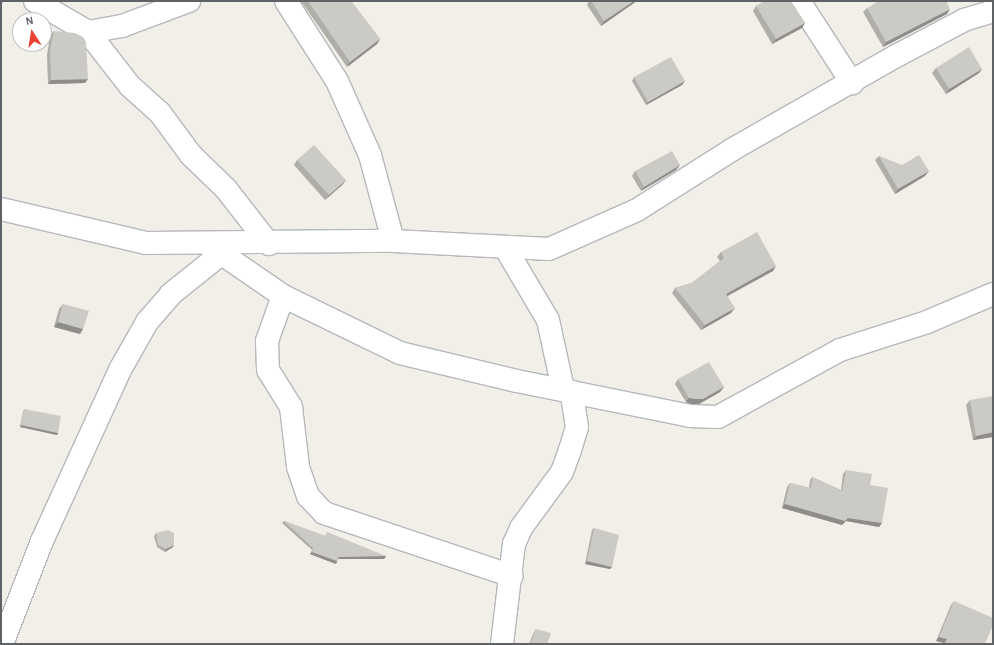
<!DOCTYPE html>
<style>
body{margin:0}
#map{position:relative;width:994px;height:645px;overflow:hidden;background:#f1efe8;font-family:"Alegreya Sans",sans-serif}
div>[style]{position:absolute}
.roads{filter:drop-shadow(1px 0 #b5b8bc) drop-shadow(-1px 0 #b5b8bc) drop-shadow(0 1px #b5b8bc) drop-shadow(0 -1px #b5b8bc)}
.minor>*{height:22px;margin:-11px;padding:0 11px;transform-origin:11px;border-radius:11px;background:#fff}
.wall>*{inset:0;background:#afaea9}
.shaded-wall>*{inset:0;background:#8f8d8a}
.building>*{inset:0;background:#cccac5}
span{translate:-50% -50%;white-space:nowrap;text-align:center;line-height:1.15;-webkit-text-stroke:3.5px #fff;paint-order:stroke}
.frame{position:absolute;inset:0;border:2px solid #5f6368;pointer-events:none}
.north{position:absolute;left:12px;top:12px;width:40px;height:40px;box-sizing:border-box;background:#fff;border:1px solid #bfc1c3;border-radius:50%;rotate:348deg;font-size:11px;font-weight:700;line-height:16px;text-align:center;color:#5f6368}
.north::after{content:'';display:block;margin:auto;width:14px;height:18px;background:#ea4335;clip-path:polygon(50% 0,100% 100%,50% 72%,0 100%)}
</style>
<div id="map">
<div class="roads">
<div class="minor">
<div style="left:35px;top:1px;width:61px;rotate:30.3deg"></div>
<div style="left:88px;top:32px;width:68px;rotate:52.1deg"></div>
<div style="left:130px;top:86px;width:40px;rotate:42deg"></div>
<div style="left:160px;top:113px;width:52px;rotate:53.6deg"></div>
<div style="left:191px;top:155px;width:49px;rotate:44.2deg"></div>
<div style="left:226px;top:189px;width:70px;rotate:52deg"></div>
<div style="left:286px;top:1px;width:95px;rotate:57.5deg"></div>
<div style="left:337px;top:81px;width:81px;rotate:66deg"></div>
<div style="left:370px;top:155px;width:89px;rotate:75deg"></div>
<div style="left:799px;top:1px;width:98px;rotate:57.1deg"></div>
<div style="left:88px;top:32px;width:35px;rotate:-10deg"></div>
<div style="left:122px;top:26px;width:72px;rotate:-20.5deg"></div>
<div style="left:1px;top:209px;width:149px;rotate:13.2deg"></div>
<div style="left:146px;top:243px;width:247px;rotate:-0.5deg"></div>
<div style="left:393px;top:241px;width:156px;rotate:2.9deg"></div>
<div style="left:549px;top:249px;width:96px;rotate:-23.9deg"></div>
<div style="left:637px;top:210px;width:114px;rotate:-32.4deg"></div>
<div style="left:733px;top:149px;width:190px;rotate:-29.7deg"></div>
<div style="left:898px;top:55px;width:75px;rotate:-27.9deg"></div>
<div style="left:964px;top:20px;width:30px;rotate:-17deg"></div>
<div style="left:206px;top:243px;width:93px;rotate:34.5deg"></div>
<div style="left:283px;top:296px;width:130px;rotate:26deg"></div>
<div style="left:400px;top:353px;width:120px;rotate:13.5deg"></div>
<div style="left:517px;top:381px;width:177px;rotate:11.4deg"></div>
<div style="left:690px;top:416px;width:28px;rotate:2deg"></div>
<div style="left:718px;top:417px;width:139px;rotate:-28.8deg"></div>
<div style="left:840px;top:350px;width:91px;rotate:-17.8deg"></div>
<div style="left:927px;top:322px;width:72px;rotate:-23deg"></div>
<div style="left:506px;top:249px;width:82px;rotate:59.4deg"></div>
<div style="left:548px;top:320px;width:71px;rotate:77.7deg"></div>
<div style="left:283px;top:296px;width:48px;rotate:109.6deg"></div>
<div style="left:267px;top:341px;width:29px;rotate:88deg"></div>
<div style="left:268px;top:370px;width:44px;rotate:58.1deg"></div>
<div style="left:291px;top:407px;width:60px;rotate:83.3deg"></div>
<div style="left:298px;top:467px;width:31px;rotate:71deg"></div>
<div style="left:308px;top:496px;width:23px;rotate:47deg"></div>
<div style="left:324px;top:513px;width:198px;rotate:18.5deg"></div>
<div style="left:2px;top:644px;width:110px;rotate:-68.8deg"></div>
<div style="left:42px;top:541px;width:190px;rotate:-65.5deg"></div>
<div style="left:121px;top:368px;width:53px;rotate:-60.5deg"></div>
<div style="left:147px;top:322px;width:37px;rotate:-49deg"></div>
<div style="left:171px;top:294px;width:64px;rotate:-38.7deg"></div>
<div style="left:502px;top:644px;width:101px;rotate:-83.2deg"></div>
<div style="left:514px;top:544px;width:17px;rotate:-66deg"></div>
<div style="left:521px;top:528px;width:69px;rotate:-53.8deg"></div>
<div style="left:562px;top:472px;width:23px;rotate:-70deg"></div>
<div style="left:570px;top:450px;width:24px;rotate:-73deg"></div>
<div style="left:577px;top:427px;width:36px;rotate:-99deg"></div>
</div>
</div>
<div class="wall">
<div style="clip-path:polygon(301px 1px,351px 1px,380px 39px,377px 44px,347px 67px)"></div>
<div style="clip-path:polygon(589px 1px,636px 1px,634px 3px,601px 26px,587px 5px)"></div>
<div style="clip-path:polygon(792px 3px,805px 23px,802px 28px,772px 44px,753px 11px,756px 6px)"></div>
<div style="clip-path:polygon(867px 8px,947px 14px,883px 47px,863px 12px)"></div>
<div style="clip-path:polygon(54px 31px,85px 83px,48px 84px,47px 55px,50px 36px)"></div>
<div style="clip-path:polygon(936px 68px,982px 69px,979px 73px,946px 94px,932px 73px)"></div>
<div style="clip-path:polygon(634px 77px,685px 81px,682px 85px,646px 105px,632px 81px)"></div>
<div style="clip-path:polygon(879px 156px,925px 176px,895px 194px,875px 160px)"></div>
<div style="clip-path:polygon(297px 160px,346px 180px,342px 185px,325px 200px,294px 165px)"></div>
<div style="clip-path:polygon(680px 165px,676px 170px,641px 191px,632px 176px,635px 171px)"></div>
<div style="clip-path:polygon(721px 252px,773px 271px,728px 296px,731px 313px,701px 330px,672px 293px,675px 288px,692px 283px,720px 261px,717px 257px)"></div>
<div style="clip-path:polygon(63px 304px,83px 329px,80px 334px,54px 327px,59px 309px)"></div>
<div style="clip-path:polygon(678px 379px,724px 387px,720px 392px,699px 404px,691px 404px,686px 402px,675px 384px)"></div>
<div style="clip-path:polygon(970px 400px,993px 437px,973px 440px,966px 405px)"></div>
<div style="clip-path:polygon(24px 409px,58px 433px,57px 435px,20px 427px,23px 412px)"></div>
<div style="clip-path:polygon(846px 470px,870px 485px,882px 523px,879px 527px,846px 521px,842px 525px,782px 508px,787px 487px,790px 483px,809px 488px,810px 480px,812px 477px,841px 490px,843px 474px)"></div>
<div style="clip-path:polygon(284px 521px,325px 536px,386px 556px,384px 559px,338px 559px,336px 564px,310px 554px,312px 550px,282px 523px)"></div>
<div style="clip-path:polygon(594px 528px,612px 567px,610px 569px,585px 564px,592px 530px)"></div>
<div style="clip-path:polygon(156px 533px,173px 547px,165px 552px,157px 547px,154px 536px)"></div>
<div style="clip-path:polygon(954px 601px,985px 644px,944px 644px,944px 643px,936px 641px,951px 605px)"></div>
<div style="clip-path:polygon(536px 629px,547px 644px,529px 644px,533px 634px)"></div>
</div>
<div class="shaded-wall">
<div style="clip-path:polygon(634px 1px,636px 1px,634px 3px,601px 26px,604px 21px)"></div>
<div style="clip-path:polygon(950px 9px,947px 14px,883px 47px,886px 42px)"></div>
<div style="clip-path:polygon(805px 23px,802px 28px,772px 44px,776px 39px)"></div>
<div style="clip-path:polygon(380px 39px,377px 44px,347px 67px,350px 62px)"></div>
<div style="clip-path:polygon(982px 69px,979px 73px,946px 94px,949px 89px)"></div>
<div style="clip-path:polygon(88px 79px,85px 83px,48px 84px,51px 80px)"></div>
<div style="clip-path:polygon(685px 81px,682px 85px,646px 105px,648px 102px)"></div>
<div style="clip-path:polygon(680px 165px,676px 170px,641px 191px,644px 187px)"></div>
<div style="clip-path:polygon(929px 171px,925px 176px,895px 194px,898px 189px)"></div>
<div style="clip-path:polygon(346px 180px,342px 185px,325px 200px,329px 195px)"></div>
<div style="clip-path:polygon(776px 266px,773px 271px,723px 298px,726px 294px)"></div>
<div style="clip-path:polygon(735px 308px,731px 313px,701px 330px,705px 325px)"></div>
<div style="clip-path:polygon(58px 322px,83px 329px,80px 334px,54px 327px)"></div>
<div style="clip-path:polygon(724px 387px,720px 392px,699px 404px,691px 404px,686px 402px,689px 398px)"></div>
<div style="clip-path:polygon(21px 425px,58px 433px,57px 435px,20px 427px)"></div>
<div style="clip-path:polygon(993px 432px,993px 437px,973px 440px,976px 436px)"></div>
<div style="clip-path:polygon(785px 504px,848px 518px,882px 523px,879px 527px,846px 521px,842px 525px,782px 508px)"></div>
<div style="clip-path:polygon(174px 545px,173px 547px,165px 552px,166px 549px)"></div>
<div style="clip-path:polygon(312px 552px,337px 561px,336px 564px,310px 554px)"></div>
<div style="clip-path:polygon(386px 556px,384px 559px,337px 559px,339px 557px)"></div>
<div style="clip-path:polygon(587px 561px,612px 567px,610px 569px,585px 564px)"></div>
<div style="clip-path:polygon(939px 637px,947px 639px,944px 643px,936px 641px)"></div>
</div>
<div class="building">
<div style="clip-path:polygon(1px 1px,4px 1px,2px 4px,1px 4px)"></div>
<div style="clip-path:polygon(308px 1px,351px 1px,380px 39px,350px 62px)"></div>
<div style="clip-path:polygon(591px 1px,634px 1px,604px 21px)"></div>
<div style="clip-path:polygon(764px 1px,792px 1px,792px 3px,805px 23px,776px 39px,756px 6px)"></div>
<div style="clip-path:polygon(879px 1px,946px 1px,950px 9px,886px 42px,867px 8px)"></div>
<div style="clip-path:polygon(54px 31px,75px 33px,83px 37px,86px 42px,88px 79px,51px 80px,50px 50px)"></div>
<div style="clip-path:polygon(969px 47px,982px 69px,949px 89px,936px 68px)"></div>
<div style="clip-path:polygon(671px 57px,685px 81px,648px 102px,634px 77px)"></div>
<div style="clip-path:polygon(314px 145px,346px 180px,329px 195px,297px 160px)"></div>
<div style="clip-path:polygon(672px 151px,680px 165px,644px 187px,635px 171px)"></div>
<div style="clip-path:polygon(919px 155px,929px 171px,898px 189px,879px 156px,902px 165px)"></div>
<div style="clip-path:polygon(757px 232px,776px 266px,726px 294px,735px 308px,705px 325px,675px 288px,692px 283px,724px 258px,721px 252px)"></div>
<div style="clip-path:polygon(63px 304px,89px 311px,83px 329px,58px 322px)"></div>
<div style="clip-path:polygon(709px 362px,724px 387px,703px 399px,695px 399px,689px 398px,678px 379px)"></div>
<div style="clip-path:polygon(993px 396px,993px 432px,976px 436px,970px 400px)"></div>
<div style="clip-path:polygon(24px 409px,61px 416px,58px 433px,21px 425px)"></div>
<div style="clip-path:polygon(846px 470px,872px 474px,870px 485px,888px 488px,882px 523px,848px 518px,845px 521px,785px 504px,790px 483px,811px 488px,812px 477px,842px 491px)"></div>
<div style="clip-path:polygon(284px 521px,325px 536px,327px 532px,386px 556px,339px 557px,337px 561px,312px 552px,313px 548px)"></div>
<div style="clip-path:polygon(594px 528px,619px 535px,612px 567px,587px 561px)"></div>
<div style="clip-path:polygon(168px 530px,174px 533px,174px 545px,166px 549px,158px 545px,156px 533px)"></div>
<div style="clip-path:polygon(954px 601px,993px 618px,993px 625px,985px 644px,945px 644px,947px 639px,939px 637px)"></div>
<div style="clip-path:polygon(536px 629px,551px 633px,547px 644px,530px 644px)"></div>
</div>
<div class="frame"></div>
<div class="north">N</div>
</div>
